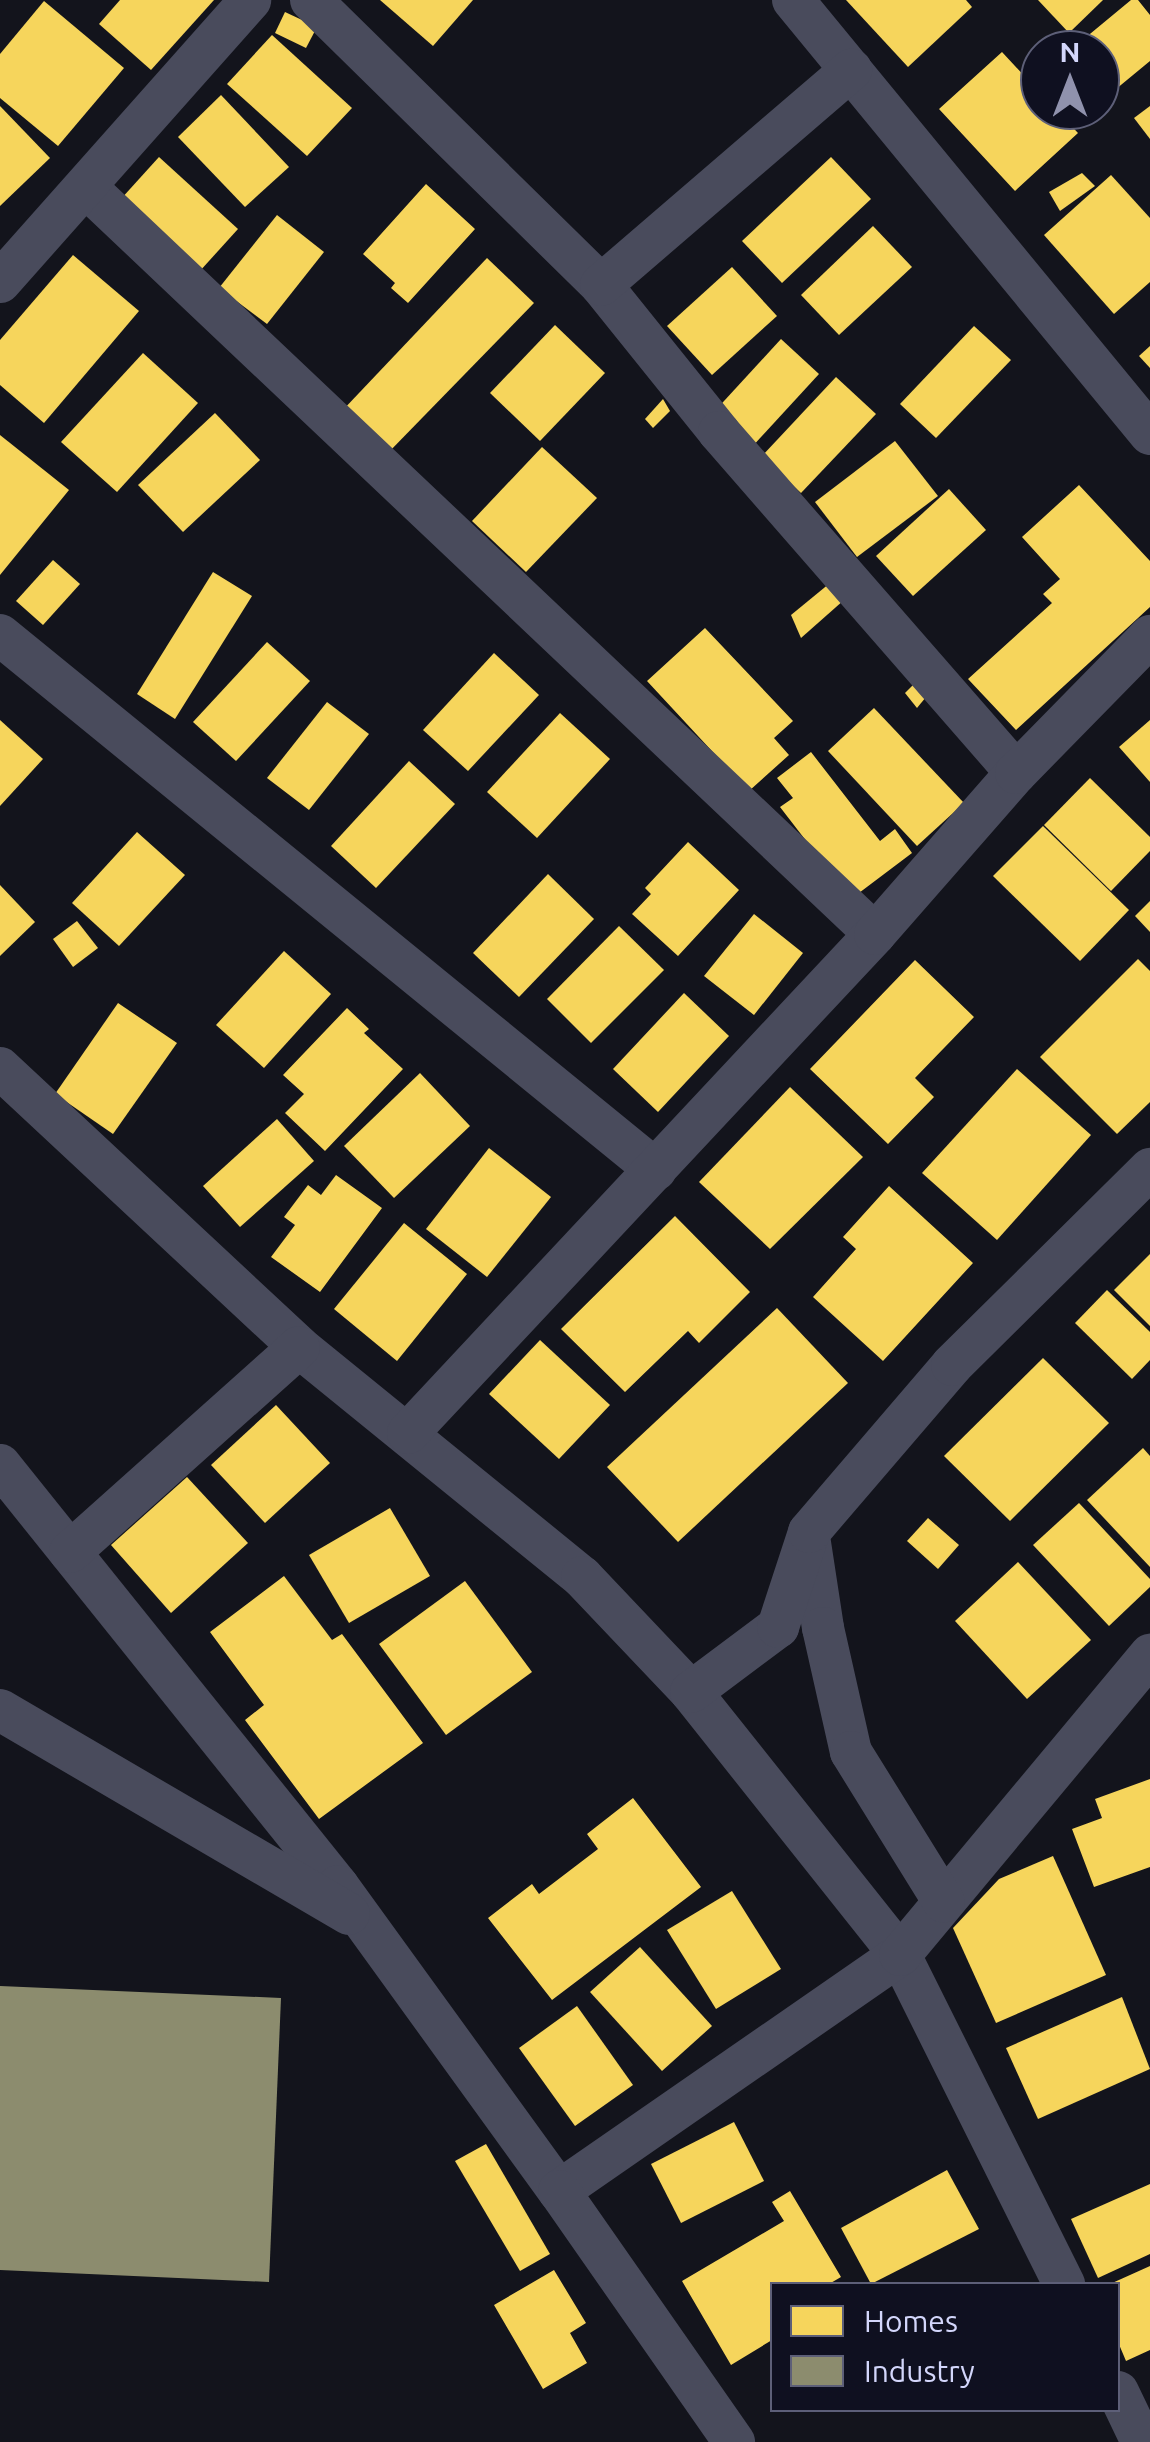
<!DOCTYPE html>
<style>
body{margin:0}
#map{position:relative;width:1150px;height:2442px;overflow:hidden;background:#13141c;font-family:Ubuntu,sans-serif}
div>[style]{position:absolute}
.homes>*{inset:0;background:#f6d55c}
.industry>*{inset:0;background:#8c8c6e}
.minor>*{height:42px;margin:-21px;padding:0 21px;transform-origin:21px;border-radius:21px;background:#494b5c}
span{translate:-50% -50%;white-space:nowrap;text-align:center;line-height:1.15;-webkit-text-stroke:10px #0f1020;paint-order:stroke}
.legend{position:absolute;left:770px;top:2282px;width:350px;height:130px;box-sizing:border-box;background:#0f1020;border:2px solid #5d5f78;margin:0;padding:12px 18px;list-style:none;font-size:30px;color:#d3d6fb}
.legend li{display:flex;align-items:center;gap:20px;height:50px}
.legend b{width:50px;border:2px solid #5d5f78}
.north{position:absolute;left:1020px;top:30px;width:100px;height:100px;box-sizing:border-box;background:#0f1020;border:2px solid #5d5f78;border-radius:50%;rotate:0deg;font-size:28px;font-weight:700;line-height:40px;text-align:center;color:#d3d6fb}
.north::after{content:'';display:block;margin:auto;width:35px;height:45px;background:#9092ad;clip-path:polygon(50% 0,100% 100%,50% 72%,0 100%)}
</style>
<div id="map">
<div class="homes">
<div style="clip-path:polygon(120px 0,214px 0,151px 70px,99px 24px)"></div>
<div style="clip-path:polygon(380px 0,473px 0,433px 46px)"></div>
<div style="clip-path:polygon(846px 0,966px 0,972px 7px,908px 67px)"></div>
<div style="clip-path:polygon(1038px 0,1103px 0,1069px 33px)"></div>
<div style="clip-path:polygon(1131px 0,1138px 0,1150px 15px,1150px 61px,1110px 94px,1100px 81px,1100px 50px,1073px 48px)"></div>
<div style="clip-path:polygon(44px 1px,124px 68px,58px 146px,0 98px,0 54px)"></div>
<div style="clip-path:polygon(285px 12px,317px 27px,306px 48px,275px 33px)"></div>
<div style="clip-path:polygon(272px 35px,352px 108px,307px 156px,227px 84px)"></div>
<div style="clip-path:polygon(1002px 52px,1040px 93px,1040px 110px,1056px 110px,1078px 133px,1015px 191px,939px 109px)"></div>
<div style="clip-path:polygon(221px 95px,289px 167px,245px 207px,178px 137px)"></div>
<div style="clip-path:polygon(0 106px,50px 158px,0 206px)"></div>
<div style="clip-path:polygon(1150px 106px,1150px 139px,1134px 118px)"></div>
<div style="clip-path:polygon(159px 157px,238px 229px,199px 272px,120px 200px)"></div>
<div style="clip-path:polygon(831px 157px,871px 199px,782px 283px,742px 241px)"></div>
<div style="clip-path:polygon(1082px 173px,1095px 186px,1060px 211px,1049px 192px)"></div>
<div style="clip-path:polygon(1111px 175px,1150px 218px,1150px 282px,1114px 314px,1044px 235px)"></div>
<div style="clip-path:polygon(426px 184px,475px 229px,408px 303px,391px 288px,395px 283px,363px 254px)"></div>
<div style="clip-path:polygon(277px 215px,324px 252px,267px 324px,219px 288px)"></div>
<div style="clip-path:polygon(873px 226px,912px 267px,839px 335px,801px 295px)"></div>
<div style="clip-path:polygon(73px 255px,139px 311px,44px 423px,0 385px,0 340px)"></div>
<div style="clip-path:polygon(487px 258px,534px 303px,386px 455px,341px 412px)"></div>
<div style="clip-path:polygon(732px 267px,777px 316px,712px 375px,667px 326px)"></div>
<div style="clip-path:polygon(555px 325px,605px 373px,540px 441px,490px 393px)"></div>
<div style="clip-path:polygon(974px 326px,1011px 360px,936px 438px,900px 404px)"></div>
<div style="clip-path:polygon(781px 339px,819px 374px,751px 448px,713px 413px)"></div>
<div style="clip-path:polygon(1150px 346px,1150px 368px,1139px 356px)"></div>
<div style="clip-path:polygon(143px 353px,198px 403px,117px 492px,61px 442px)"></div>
<div style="clip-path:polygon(836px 377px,876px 414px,801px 493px,762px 456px)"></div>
<div style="clip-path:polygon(663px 399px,670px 411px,653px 428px,645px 419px)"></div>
<div style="clip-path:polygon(215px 413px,260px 460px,183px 532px,138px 485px)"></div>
<div style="clip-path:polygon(0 435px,69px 490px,0 575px)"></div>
<div style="clip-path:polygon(895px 441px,938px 496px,857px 557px,815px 502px)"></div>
<div style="clip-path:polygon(542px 447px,597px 498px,526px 572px,472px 521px)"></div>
<div style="clip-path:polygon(1079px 485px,1150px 561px,1150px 607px,1016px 730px,968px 679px,1052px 603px,1043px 594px,1060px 579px,1022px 537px)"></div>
<div style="clip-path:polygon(949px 489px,986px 530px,913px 596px,876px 556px)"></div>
<div style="clip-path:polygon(53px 560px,80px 584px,43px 625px,16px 601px)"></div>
<div style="clip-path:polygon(213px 572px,252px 596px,175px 719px,137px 694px)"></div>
<div style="clip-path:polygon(830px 583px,844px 600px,801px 638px,791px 615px)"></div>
<div style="clip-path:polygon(705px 628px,793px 721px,774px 738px,789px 755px,749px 791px,647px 681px)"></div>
<div style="clip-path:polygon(267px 642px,310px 681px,236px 761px,193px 722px)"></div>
<div style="clip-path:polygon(494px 653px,539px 695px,468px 771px,423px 730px)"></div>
<div style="clip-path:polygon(922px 676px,935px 686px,917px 708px,905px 693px)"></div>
<div style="clip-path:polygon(327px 702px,369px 734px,309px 810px,267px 778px)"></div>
<div style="clip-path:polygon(874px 708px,964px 803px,917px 846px,828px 751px)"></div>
<div style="clip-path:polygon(560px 713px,610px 759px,537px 838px,487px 792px)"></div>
<div style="clip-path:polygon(0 720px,43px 759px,0 806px)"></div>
<div style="clip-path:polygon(1150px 720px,1150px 782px,1119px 747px)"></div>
<div style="clip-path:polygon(811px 752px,880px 841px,895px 829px,912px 853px,851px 899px,780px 807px,793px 798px,777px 778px)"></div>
<div style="clip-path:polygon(409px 761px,455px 804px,376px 888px,331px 846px)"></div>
<div style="clip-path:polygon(1090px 778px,1150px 837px,1150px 851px,1111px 891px,1044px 825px)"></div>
<div style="clip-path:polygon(1043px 826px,1129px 910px,1080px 961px,993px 876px)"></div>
<div style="clip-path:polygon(137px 832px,185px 875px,119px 946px,72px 903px)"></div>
<div style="clip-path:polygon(688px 842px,739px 890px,678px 956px,632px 914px,651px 894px,645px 888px)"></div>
<div style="clip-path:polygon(548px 874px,594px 919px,519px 997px,473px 953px)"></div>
<div style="clip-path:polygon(0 885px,35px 922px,0 956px)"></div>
<div style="clip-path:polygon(1150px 901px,1150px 932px,1135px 916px)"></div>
<div style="clip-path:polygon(754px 914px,803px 953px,754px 1015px,704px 976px)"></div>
<div style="clip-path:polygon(77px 921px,98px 948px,73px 967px,53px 939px)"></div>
<div style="clip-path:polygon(619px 926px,664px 970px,591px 1043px,547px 999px)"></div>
<div style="clip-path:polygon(284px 951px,331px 994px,264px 1068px,216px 1025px)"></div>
<div style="clip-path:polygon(1138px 959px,1150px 971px,1150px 1102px,1117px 1134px,1040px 1057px)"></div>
<div style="clip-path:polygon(915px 960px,974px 1017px,915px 1078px,934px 1097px,888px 1144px,810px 1069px)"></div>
<div style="clip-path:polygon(684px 993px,729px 1036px,658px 1112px,613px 1069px)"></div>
<div style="clip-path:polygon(118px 1003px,177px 1043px,113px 1134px,55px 1094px)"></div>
<div style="clip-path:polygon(347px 1008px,369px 1029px,364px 1033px,403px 1069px,325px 1151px,285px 1113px,304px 1094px,283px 1075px)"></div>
<div style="clip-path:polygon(1017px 1069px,1091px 1135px,997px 1240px,922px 1173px)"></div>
<div style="clip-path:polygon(420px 1073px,470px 1126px,394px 1198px,344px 1146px)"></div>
<div style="clip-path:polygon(790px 1087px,863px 1157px,770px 1249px,699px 1182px)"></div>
<div style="clip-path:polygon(277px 1119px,314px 1161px,240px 1227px,203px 1186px)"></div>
<div style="clip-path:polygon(489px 1148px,551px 1197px,487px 1277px,426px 1229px)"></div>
<div style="clip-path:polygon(336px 1175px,382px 1208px,320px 1292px,271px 1257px,295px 1225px,284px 1217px,308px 1185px,321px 1195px)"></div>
<div style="clip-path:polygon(889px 1186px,973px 1263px,883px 1361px,813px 1297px,856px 1249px,843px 1237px)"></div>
<div style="clip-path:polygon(675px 1216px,750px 1292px,699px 1343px,688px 1331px,625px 1392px,561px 1329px)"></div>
<div style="clip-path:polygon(404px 1223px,467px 1274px,397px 1361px,334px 1309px)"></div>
<div style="clip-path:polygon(1150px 1254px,1150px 1326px,1114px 1290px)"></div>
<div style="clip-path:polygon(1107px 1290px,1150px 1332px,1150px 1360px,1132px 1379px,1075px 1323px)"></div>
<div style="clip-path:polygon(777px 1308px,848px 1383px,678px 1542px,607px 1467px)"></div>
<div style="clip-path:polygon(540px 1340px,610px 1405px,559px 1459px,489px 1394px)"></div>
<div style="clip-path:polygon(1043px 1358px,1109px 1423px,1010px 1521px,944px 1456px)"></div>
<div style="clip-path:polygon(276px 1405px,330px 1463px,265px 1523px,211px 1465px)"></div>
<div style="clip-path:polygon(1143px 1448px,1150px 1456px,1150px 1567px,1087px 1500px)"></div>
<div style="clip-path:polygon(187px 1477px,248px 1543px,171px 1613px,111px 1545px)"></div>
<div style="clip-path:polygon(1079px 1503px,1150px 1579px,1150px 1587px,1109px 1626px,1033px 1545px)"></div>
<div style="clip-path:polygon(390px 1508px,430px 1576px,349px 1623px,309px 1555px)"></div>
<div style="clip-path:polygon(928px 1518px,959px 1545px,938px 1569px,907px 1541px)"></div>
<div style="clip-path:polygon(1018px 1562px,1091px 1640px,1027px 1699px,955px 1621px)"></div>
<div style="clip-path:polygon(284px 1576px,332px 1640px,342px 1634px,423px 1743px,319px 1819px,245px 1720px,264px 1705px,210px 1632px)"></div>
<div style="clip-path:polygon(465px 1581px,532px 1672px,446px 1735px,379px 1644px)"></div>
<div style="clip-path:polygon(1150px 1779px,1150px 1867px,1094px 1887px,1072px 1829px,1102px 1818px,1095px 1799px)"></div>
<div style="clip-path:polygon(633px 1798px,701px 1887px,552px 2000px,488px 1918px,532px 1884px,539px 1894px,598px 1849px,587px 1834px)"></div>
<div style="clip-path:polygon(1053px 1856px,1106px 1975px,996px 2023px,953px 1928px,999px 1879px)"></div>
<div style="clip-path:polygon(732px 1891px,781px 1969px,716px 2009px,667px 1930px)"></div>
<div style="clip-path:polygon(640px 1947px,712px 2026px,662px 2071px,590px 1992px)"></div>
<div style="clip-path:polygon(1122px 1997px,1150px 2069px,1038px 2119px,1006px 2048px)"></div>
<div style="clip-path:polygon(577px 2006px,633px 2085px,575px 2126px,519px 2048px)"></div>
<div style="clip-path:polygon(734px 2122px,764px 2181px,681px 2223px,651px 2164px)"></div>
<div style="clip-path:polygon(486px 2144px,550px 2254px,520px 2271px,455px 2161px)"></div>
<div style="clip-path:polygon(947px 2170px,979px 2229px,871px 2284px,841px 2228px)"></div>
<div style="clip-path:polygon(1150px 2184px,1150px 2254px,1098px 2278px,1071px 2219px)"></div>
<div style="clip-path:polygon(790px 2191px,841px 2277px,829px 2284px,772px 2284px,772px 2340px,731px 2365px,682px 2281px,784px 2221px,772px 2202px)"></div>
<div style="clip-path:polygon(1150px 2266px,1150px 2350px,1126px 2361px,1118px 2342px,1118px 2284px,1110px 2284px)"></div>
<div style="clip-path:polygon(554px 2270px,586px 2323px,570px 2333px,587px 2363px,543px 2389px,494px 2305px)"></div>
</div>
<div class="industry">
<div style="clip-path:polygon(0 1986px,281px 1998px,269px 2282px,0 2270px)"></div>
</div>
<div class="minor">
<div style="left:311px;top:0;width:407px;rotate:44.5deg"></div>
<div style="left:601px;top:285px;width:189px;rotate:51.2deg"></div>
<div style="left:719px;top:432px;width:452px;rotate:48.9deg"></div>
<div style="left:793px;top:0;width:562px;rotate:50.56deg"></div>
<div style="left:87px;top:188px;width:1085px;rotate:43.43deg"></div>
<div style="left:0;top:282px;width:377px;rotate:-48.4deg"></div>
<div style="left:601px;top:285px;width:330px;rotate:-40.7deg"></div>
<div style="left:0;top:635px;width:846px;rotate:39.2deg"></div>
<div style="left:0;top:1068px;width:409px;rotate:43deg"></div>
<div style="left:299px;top:1347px;width:365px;rotate:39.1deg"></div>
<div style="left:582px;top:1577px;width:158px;rotate:46.5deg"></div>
<div style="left:691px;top:1692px;width:336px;rotate:51.5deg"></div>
<div style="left:900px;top:1955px;width:368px;rotate:63.5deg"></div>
<div style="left:408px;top:1433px;width:683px;rotate:-46.9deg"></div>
<div style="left:875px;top:934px;width:214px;rotate:-48.8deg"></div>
<div style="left:1016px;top:773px;width:192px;rotate:-45.6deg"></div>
<div style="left:0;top:1465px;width:540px;rotate:51.24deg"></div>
<div style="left:338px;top:1886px;width:377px;rotate:54.1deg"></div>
<div style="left:559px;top:2191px;width:415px;rotate:-34.7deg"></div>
<div style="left:900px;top:1955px;width:391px;rotate:-50.2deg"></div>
<div style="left:810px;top:1543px;width:86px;rotate:81.3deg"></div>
<div style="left:823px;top:1628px;width:127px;rotate:77.3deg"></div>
<div style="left:851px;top:1752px;width:176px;rotate:58.2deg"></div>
<div style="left:70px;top:1552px;width:307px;rotate:-41.8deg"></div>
<div style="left:691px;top:1692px;width:109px;rotate:-36.8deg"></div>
<div style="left:778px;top:1627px;width:100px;rotate:-71.9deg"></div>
<div style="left:809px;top:1532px;width:220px;rotate:-49.4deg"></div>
<div style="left:952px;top:1365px;width:279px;rotate:-44.7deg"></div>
<div style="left:0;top:1710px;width:404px;rotate:30.3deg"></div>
<div style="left:559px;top:2191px;width:306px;rotate:55.1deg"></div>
<div style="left:1118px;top:2392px;width:55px;rotate:64.4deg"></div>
</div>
<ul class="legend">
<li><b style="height:28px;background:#f6d55c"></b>Homes</li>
<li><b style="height:28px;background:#8c8c6e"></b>Industry</li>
</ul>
<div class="north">N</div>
</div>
